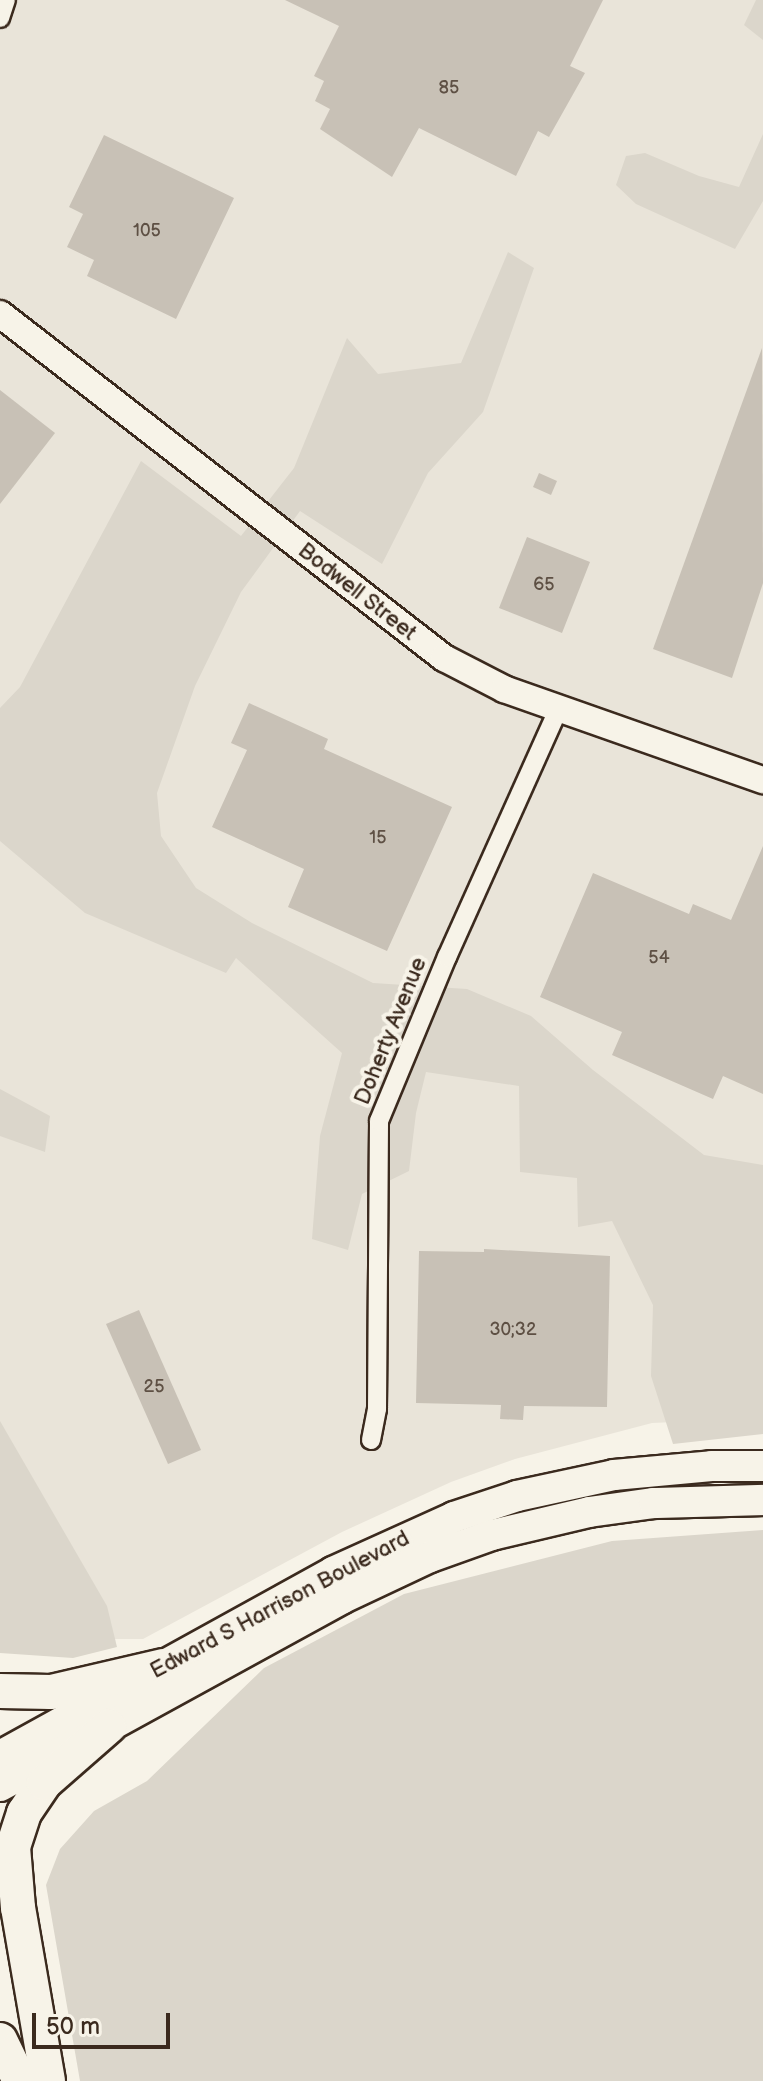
<!DOCTYPE html>
<style>
body{margin:0}
#map{position:relative;width:763px;height:2081px;overflow:hidden;background:#f7f3e8;font-family:"Balsamiq Sans",sans-serif}
div>[style]{position:absolute}
.built>*{inset:0;background:#e9e4d9}
.green>*{inset:0;background:#dbd6cb}
.building>*{inset:0;background:#c8c1b6}
.roads{filter:drop-shadow(2px 0 #3b2a1e) drop-shadow(-2px 0 #3b2a1e) drop-shadow(0 2px #3b2a1e) drop-shadow(0 -2px #3b2a1e)}
.street>*{height:18px;margin:-9px;padding:0 9px;transform-origin:9px;border-radius:9px;background:#f7f3e8}
.secondary>*{height:26px;margin:-13px;padding:0 13px;transform-origin:13px;border-radius:13px;background:#f7f3e8}
.primary>*{height:30px;margin:-15px;padding:0 15px;transform-origin:15px;border-radius:15px;background:#f7f3e8}
.highway>*{height:34px;margin:-17px;padding:0 17px;transform-origin:17px;border-radius:17px;background:#f7f3e8}
span{translate:-50% -50%;white-space:nowrap;text-align:center;line-height:1.15;-webkit-text-stroke:8px #f7f3e8;paint-order:stroke}
.number-label{font-size:18px;color:#5e5044}
.number-label span{-webkit-text-stroke-width:0}
.street-label{font-size:22px;color:#3b2a1e}
.scale{position:absolute;left:32px;top:2013px;width:138px;height:36px;box-sizing:border-box;border:4px solid #3b2a1e;border-top:0;padding-left:10px;font-size:24px;line-height:28px;white-space:nowrap;color:#3b2a1e;-webkit-text-stroke:6px #f7f3e8;paint-order:stroke}
</style>
<div id="map">
<div class="built">
<div style="clip-path:polygon(0 0,763px 0,763px 1418px,652px 1423px,515px 1459px,451px 1482px,342px 1532px,143px 1639px,0 1639px)"></div>
</div>
<div class="green">
<div style="clip-path:polygon(756px 0,763px 0,763px 40px,744px 25px)"></div>
<div style="clip-path:polygon(763px 134px,763px 201px,735px 249px,636px 204px,616px 185px,626px 156px,645px 153px,699px 176px,739px 187px)"></div>
<div style="clip-path:polygon(508px 252px,534px 268px,483px 412px,428px 473px,382px 564px,300px 511px,241px 592px,195px 686px,157px 793px,161px 836px,196px 888px,252px 923px,373px 983px,467px 989px,531px 1016px,593px 1070px,704px 1155px,763px 1165px,763px 1434px,673px 1444px,651px 1376px,653px 1305px,612px 1221px,578px 1227px,577px 1178px,520px 1172px,519px 1086px,426px 1072px,416px 1113px,409px 1171px,362px 1194px,348px 1250px,312px 1239px,320px 1136px,342px 1053px,236px 958px,226px 973px,85px 913px,0 841px,0 708px,20px 687px,141px 461px,241px 536px,294px 468px,347px 338px,378px 374px,461px 363px)"></div>
<div style="clip-path:polygon(0 1089px,50px 1116px,45px 1152px,0 1136px)"></div>
<div style="clip-path:polygon(0 1421px,107px 1606px,117px 1647px,73px 1658px,0 1653px)"></div>
<div style="clip-path:polygon(763px 1530px,763px 2081px,80px 2081px,46px 1885px,60px 1849px,94px 1811px,147px 1781px,264px 1668px,404px 1594px,612px 1541px)"></div>
</div>
<div class="building">
<div style="clip-path:polygon(285px 0,603px 0,570px 66px,585px 73px,549px 137px,538px 131px,516px 176px,419px 128px,392px 177px,320px 129px,330px 109px,315px 101px,324px 81px,314px 76px,339px 26px)"></div>
<div style="clip-path:polygon(104px 135px,234px 198px,176px 319px,87px 276px,94px 260px,67px 247px,83px 214px,69px 207px)"></div>
<div style="clip-path:polygon(762px 348px,763px 583px,732px 678px,653px 649px)"></div>
<div style="clip-path:polygon(0 390px,55px 433px,0 504px)"></div>
<div style="clip-path:polygon(539px 473px,557px 481px,551px 495px,533px 487px)"></div>
<div style="clip-path:polygon(527px 537px,590px 562px,562px 633px,499px 608px)"></div>
<div style="clip-path:polygon(249px 703px,328px 739px,324px 749px,452px 807px,387px 951px,288px 907px,304px 869px,212px 827px,247px 750px,231px 743px)"></div>
<div style="clip-path:polygon(763px 846px,763px 1094px,723px 1076px,713px 1099px,612px 1055px,622px 1032px,540px 997px,593px 873px,689px 914px,693px 904px,731px 920px)"></div>
<div style="clip-path:polygon(484px 1249px,610px 1256px,607px 1407px,524px 1406px,523px 1420px,500px 1419px,501px 1405px,416px 1403px,419px 1251px,484px 1252px)"></div>
<div style="clip-path:polygon(139px 1310px,201px 1450px,168px 1464px,106px 1324px)"></div>
</div>
<div class="roads">
<div class="street">
<div style="left:0;top:18px;width:19px;rotate:-72deg"></div>
<div style="left:371px;top:1440px;width:32px;rotate:-79deg"></div>
<div style="left:377px;top:1409px;width:288px;rotate:-89.6deg"></div>
<div style="left:379px;top:1121px;width:178px;rotate:-67.5deg"></div>
<div style="left:447px;top:957px;width:271px;rotate:-65.8deg"></div>
</div>
<div class="secondary">
<div style="left:0;top:314px;width:562px;rotate:37.77deg"></div>
<div style="left:444px;top:658px;width:68px;rotate:27.3deg"></div>
<div style="left:504px;top:689px;width:275px;rotate:19.4deg"></div>
</div>
<div class="primary">
<div style="left:0;top:1756px;width:380px;rotate:-28.9deg"></div>
<div style="left:333px;top:1572px;width:133px;rotate:-24.4deg"></div>
<div style="left:454px;top:1517px;width:66px;rotate:-18.4deg"></div>
<div style="left:517px;top:1496px;width:99px;rotate:-12.2deg"></div>
<div style="left:614px;top:1475px;width:98px;rotate:-5.2deg"></div>
<div style="left:712px;top:1466px;width:51px"></div>
<div style="left:0;top:1786px;width:389px;rotate:-28.7deg"></div>
<div style="left:341px;top:1599px;width:98px;rotate:-25.3deg"></div>
<div style="left:430px;top:1557px;width:66px;rotate:-19.5deg"></div>
<div style="left:492px;top:1535px;width:100px;rotate:-13.3deg"></div>
<div style="left:589px;top:1512px;width:66px;rotate:-7.9deg"></div>
<div style="left:654px;top:1503px;width:109px;rotate:-1.6deg"></div>
</div>
<div class="highway">
<div style="left:0;top:1691px;width:51px;rotate:1.1deg"></div>
<div style="left:51px;top:1692px;width:116px;rotate:-13deg"></div>
<div style="left:0;top:2040px;width:46px;rotate:64deg"></div>
<div style="left:48px;top:2081px;width:176px;rotate:-99.8deg"></div>
<div style="left:18px;top:1908px;width:61px;rotate:-94.7deg"></div>
<div style="left:13px;top:1847px;width:36px;rotate:-72deg"></div>
<div style="left:24px;top:1813px;width:36px;rotate:-56deg"></div>
<div style="left:44px;top:1783px;width:86px;rotate:-41.2deg"></div>
</div>
</div>
<div class="number-label">
<span style="left:449px;top:88px">85</span>
<span style="left:147px;top:231px">105</span>
<span style="left:544px;top:585px">65</span>
<span style="left:378px;top:838px">15</span>
<span style="left:659px;top:958px">54</span>
<span style="left:513px;top:1330px">30;32</span>
<span style="left:154px;top:1387px">25</span>
</div>
<div class="street-label">
<span style="left:357px;top:592px;rotate:38deg">Bodwell Street</span>
<span style="left:391px;top:1031px;rotate:-68deg">Doherty Avenue</span>
<span style="left:280px;top:1605px;rotate:-28deg">Edward S Harrison Boulevard</span>
</div>
<div class="scale">50 m</div>
</div>
